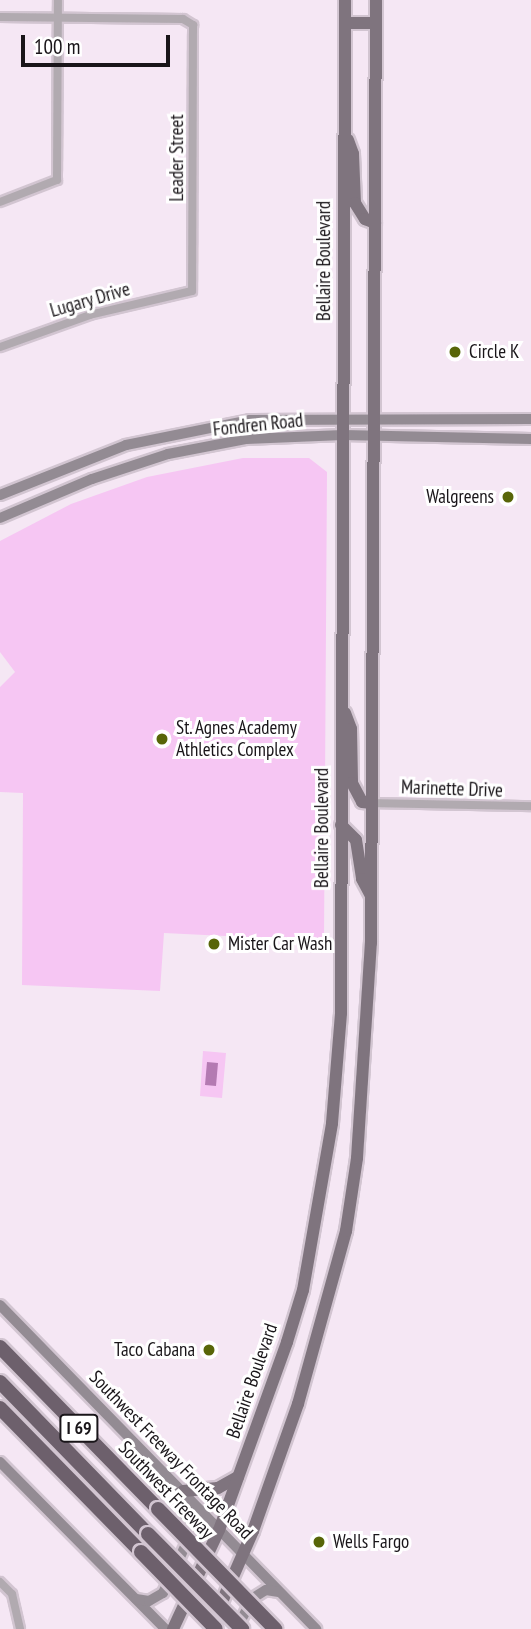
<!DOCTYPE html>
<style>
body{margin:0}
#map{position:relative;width:531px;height:1629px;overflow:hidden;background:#f5e7f4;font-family:"PT Sans Narrow",sans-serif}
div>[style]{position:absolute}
.green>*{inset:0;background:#f6c6f3}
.water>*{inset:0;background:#b47ab2}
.roads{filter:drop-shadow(2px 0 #d2c5d1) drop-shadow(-2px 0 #d2c5d1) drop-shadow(0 2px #d2c5d1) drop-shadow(0 -2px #d2c5d1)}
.minor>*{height:8px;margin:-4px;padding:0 4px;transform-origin:4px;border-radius:4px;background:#b1aab0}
.secondary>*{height:10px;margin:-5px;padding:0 5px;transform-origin:5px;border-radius:5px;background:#938b93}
.primary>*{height:12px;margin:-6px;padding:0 6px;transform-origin:6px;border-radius:6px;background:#7f747e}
.motorway>*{height:14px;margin:-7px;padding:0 7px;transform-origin:7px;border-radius:7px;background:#6d606c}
.bridges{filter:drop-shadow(2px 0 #d2c5d1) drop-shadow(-2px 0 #d2c5d1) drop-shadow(0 2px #d2c5d1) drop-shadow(0 -2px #d2c5d1)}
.motorway-bridge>*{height:14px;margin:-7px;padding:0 7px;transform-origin:7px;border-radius:7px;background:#6d606c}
.dots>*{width:19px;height:19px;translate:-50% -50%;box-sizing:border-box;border:4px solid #fff;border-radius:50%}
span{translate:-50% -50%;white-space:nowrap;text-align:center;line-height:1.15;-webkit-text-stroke:6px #fff;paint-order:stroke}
.shield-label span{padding:2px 5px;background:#fff;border:2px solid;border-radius:5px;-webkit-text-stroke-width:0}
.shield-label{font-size:18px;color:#191519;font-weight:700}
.street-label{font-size:19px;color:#191519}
.poi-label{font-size:19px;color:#191519}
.left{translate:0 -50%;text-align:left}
.right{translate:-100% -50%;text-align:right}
.scale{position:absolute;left:21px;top:35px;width:149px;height:32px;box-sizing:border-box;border:4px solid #191519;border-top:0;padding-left:9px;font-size:21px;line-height:24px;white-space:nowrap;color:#191519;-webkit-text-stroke:5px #fff;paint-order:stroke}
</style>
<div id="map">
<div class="green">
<div style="clip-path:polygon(243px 458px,309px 458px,327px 472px,324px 941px,164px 933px,160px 991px,22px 985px,23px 793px,0 792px,0 687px,15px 672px,0 652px,0 541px,71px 504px,147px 477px)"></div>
<div style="clip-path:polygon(203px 1051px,226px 1053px,222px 1098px,200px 1096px)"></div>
</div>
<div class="water">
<div style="clip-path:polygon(207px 1062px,218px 1063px,216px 1086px,205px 1085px)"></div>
</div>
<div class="roads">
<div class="minor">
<div style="left:0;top:17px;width:183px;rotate:0.6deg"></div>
<div style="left:183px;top:19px;width:12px;rotate:31deg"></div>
<div style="left:193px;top:25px;width:266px;rotate:90.2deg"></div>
<div style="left:192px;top:291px;width:105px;rotate:166.8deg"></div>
<div style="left:90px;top:315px;width:96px;rotate:160.4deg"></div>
<div style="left:0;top:202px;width:61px;rotate:-21.1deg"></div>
<div style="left:57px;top:180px;width:180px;rotate:-89.7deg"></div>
<div style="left:372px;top:803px;width:159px;rotate:1.1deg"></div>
<div style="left:0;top:1582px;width:17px;rotate:45deg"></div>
<div style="left:12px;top:1594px;width:36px;rotate:77deg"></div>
</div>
<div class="secondary">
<div style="left:0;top:495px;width:136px;rotate:-21.6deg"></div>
<div style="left:126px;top:445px;width:126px;rotate:-11.4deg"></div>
<div style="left:250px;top:420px;width:281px;rotate:-0.2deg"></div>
<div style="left:0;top:518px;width:100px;rotate:-23deg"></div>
<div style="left:92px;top:479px;width:80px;rotate:-18.2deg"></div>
<div style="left:168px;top:454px;width:79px;rotate:-10.9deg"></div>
<div style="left:246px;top:439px;width:97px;rotate:-2.4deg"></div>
<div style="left:343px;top:435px;width:188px;rotate:1.2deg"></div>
<div style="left:0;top:1305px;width:453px;rotate:45.7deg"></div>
<div style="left:0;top:1462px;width:235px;rotate:45.3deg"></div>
<div style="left:136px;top:1599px;width:13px;rotate:9deg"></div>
<div style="left:149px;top:1601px;width:16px;rotate:-30deg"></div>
<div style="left:163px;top:1593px;width:59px;rotate:-64.7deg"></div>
<div style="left:188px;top:1540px;width:48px;rotate:-95.9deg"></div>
<div style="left:236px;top:1629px;width:35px;rotate:-61deg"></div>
<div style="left:253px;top:1598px;width:15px;rotate:-32deg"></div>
<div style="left:266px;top:1590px;width:13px;rotate:9deg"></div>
</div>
<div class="primary">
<div style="left:345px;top:23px;width:31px"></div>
<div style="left:348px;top:140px;width:15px;rotate:70deg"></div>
<div style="left:353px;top:154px;width:49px;rotate:87.7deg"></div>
<div style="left:355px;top:203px;width:19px;rotate:58deg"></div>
<div style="left:365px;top:219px;width:11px;rotate:22deg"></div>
<div style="left:345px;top:713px;width:17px;rotate:69deg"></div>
<div style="left:351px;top:729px;width:54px;rotate:88.9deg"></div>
<div style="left:352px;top:783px;width:21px;rotate:62deg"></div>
<div style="left:362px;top:802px;width:10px;rotate:6deg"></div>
<div style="left:341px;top:825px;width:21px;rotate:45deg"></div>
<div style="left:356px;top:840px;width:39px;rotate:81deg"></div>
<div style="left:362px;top:879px;width:19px;rotate:62deg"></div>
<div style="left:183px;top:1491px;width:35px;rotate:-5deg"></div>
<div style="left:218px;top:1488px;width:23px;rotate:-29deg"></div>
<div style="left:173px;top:1629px;width:109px;rotate:-65.1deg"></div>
<div style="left:219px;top:1530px;width:200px;rotate:-70.1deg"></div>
<div style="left:287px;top:1342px;width:54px;rotate:-72.9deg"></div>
<div style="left:303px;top:1290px;width:169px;rotate:-80.1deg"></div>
<div style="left:332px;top:1123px;width:110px;rotate:-85.3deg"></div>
<div style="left:341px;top:1013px;width:1013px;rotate:-89.77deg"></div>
<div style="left:210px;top:1629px;width:107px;rotate:-66.3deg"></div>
<div style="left:253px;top:1531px;width:135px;rotate:-70.5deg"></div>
<div style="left:298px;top:1404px;width:180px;rotate:-74.5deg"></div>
<div style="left:346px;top:1231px;width:74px;rotate:-81.4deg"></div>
<div style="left:357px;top:1158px;width:215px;rotate:-86.3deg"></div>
<div style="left:371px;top:943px;width:943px;rotate:-89.7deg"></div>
</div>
<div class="motorway">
<div style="left:0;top:1347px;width:226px;rotate:45.7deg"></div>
<div style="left:0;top:1382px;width:212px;rotate:45.8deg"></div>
<div style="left:0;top:1408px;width:202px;rotate:45.6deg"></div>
</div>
</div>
<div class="bridges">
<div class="motorway-bridge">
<div style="left:158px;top:1509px;width:168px;rotate:45.7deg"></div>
<div style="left:148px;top:1534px;width:134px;rotate:45.3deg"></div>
<div style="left:141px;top:1552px;width:107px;rotate:45.8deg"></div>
</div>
</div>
<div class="dots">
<div style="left:455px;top:352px;background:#586508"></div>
<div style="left:508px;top:497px;background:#586508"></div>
<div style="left:162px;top:739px;background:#586508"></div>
<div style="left:214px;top:944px;background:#586508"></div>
<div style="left:209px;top:1350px;background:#586508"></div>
<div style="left:319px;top:1542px;background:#586508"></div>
</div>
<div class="shield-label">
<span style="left:79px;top:1428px">I 69</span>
</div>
<div class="street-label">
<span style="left:177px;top:158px;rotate:-90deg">Leader Street</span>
<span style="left:324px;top:261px;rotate:-90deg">Bellaire Boulevard</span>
<span style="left:90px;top:300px;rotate:-16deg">Lugary Drive</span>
<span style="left:258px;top:425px;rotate:-6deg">Fondren Road</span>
<span style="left:452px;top:789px;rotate:2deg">Marinette Drive</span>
<span style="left:322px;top:828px;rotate:-90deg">Bellaire Boulevard</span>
<span style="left:252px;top:1381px;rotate:-71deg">Bellaire Boulevard</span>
<span style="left:171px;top:1455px;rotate:46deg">Southwest Freeway Frontage Road</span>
<span style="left:166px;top:1490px;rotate:46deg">Southwest Freeway</span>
</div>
<div class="poi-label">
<span class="left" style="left:469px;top:352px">Circle K</span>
<span class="right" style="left:494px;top:497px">Walgreens</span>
<span class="left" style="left:176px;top:739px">St. Agnes Academy<br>Athletics Complex</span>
<span class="left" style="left:228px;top:944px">Mister Car Wash</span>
<span class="right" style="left:195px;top:1350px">Taco Cabana</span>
<span class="left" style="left:333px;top:1542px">Wells Fargo</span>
</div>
<div class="scale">100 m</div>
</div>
